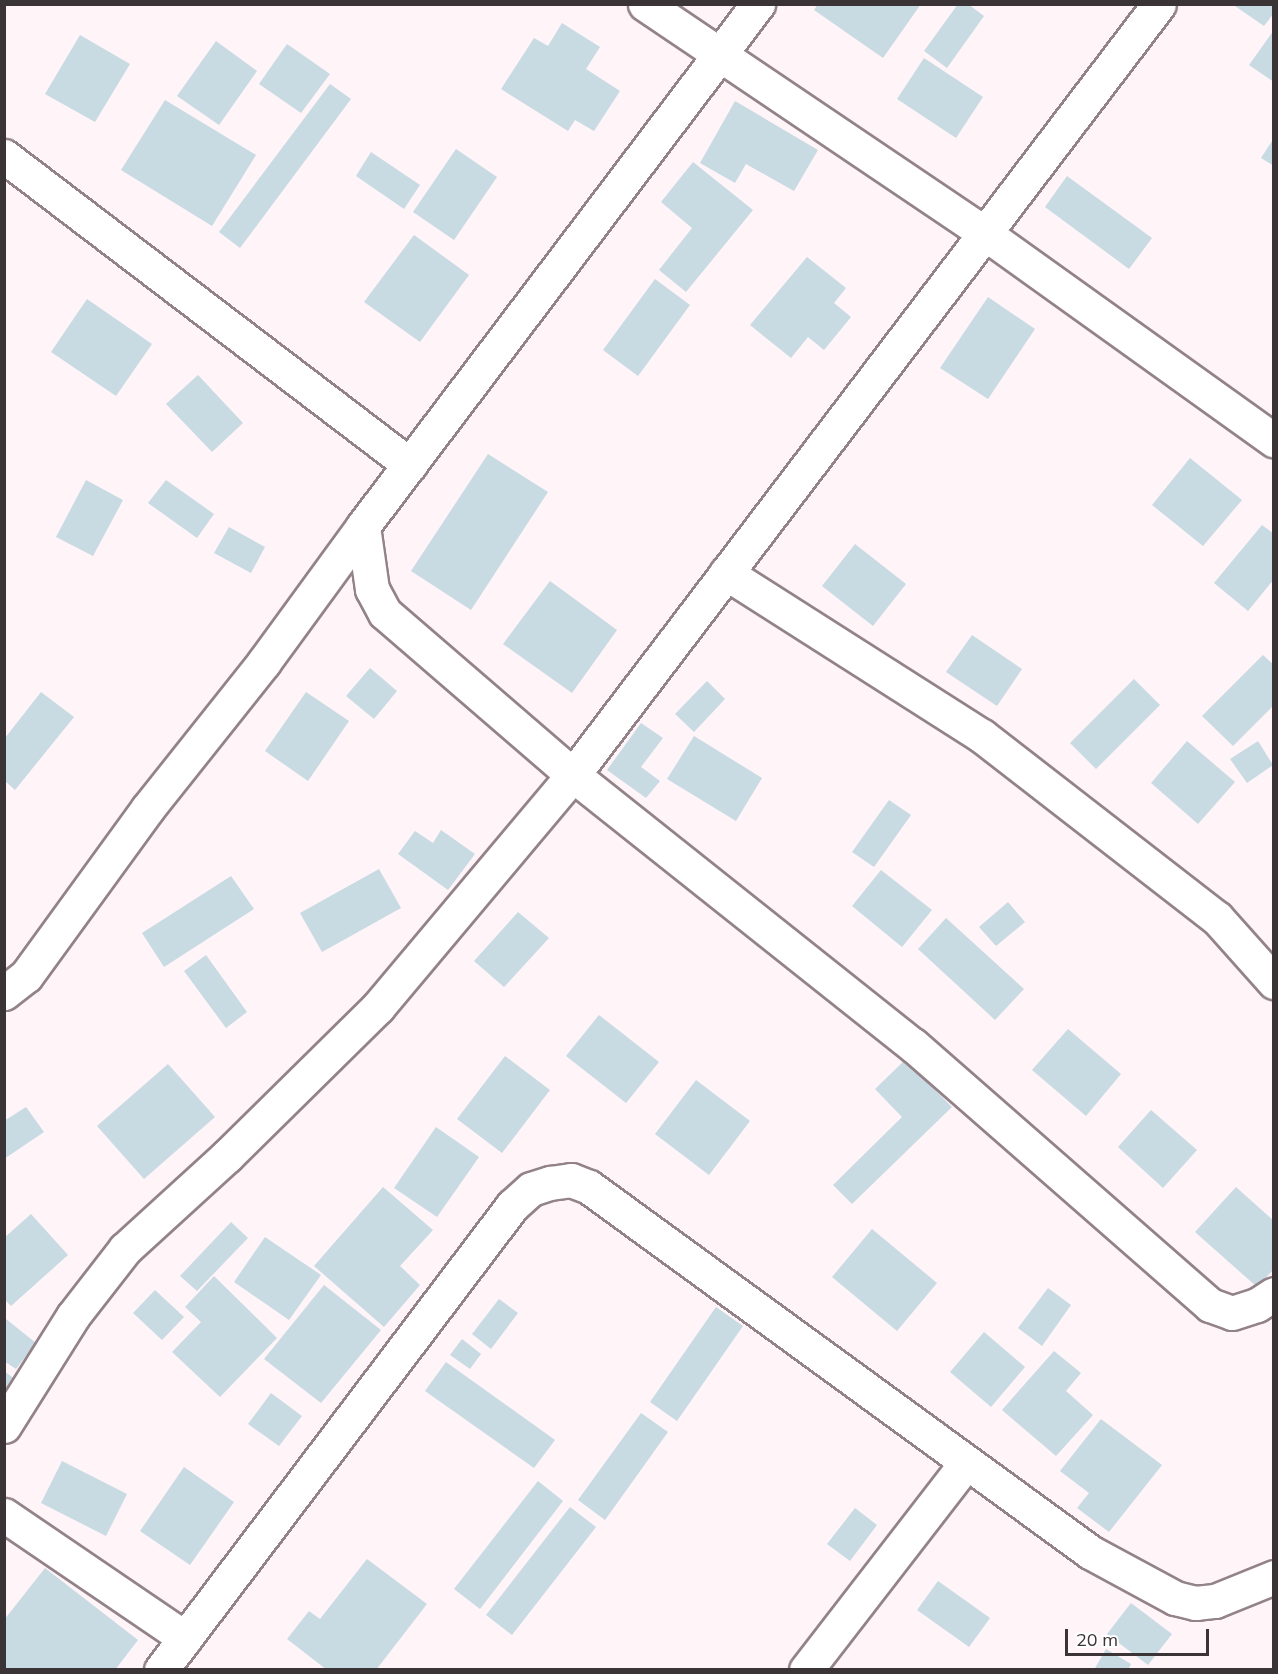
<!DOCTYPE html>
<style>
body{margin:0}
#map{position:relative;width:1278px;height:1674px;overflow:hidden;background:#fff4f8;font-family:Mulish,sans-serif}
div>[style]{position:absolute}
.building>*{inset:0;background:#c8dae2}
.roads{filter:drop-shadow(2px 0 #938389) drop-shadow(-2px 0 #938389) drop-shadow(0 2px #938389) drop-shadow(0 -2px #938389)}
.minor>*{height:33px;margin:-16.5px;padding:0 16.5px;transform-origin:16.5px;border-radius:16.5px;background:#fff}
span{translate:-50% -50%;white-space:nowrap;text-align:center;line-height:1.15;-webkit-text-stroke:4.5px #fff;paint-order:stroke}
.frame{position:absolute;inset:0;border:6px solid #3b3436;pointer-events:none}
.scale{position:absolute;left:1065px;top:1629px;width:144px;height:27px;box-sizing:border-box;border:3px solid #3b3436;border-top:0;padding-left:8px;font-size:18px;line-height:21px;white-space:nowrap;color:#3b3436;-webkit-text-stroke:4px #fff;paint-order:stroke}
</style>
<div id="map">
<div class="building">
<div style="clip-path:polygon(818px 4px,921px 4px,883px 58px,814px 10px)"></div>
<div style="clip-path:polygon(958px 4px,968px 4px,984px 16px,947px 68px,924px 51px)"></div>
<div style="clip-path:polygon(1232px 4px,1274px 4px,1274px 13px,1264px 26px)"></div>
<div style="clip-path:polygon(562px 23px,600px 47px,586px 69px,620px 91px,594px 131px,575px 120px,568px 131px,501px 89px,534px 38px,548px 46px)"></div>
<div style="clip-path:polygon(1274px 30px,1274px 82px,1249px 65px)"></div>
<div style="clip-path:polygon(80px 35px,130px 64px,95px 122px,45px 94px)"></div>
<div style="clip-path:polygon(216px 41px,257px 71px,219px 125px,177px 96px)"></div>
<div style="clip-path:polygon(287px 44px,330px 74px,301px 113px,259px 84px)"></div>
<div style="clip-path:polygon(924px 58px,983px 97px,956px 138px,897px 99px)"></div>
<div style="clip-path:polygon(330px 84px,351px 99px,240px 248px,219px 232px)"></div>
<div style="clip-path:polygon(165px 100px,256px 155px,212px 226px,121px 170px)"></div>
<div style="clip-path:polygon(735px 101px,818px 150px,794px 191px,746px 164px,735px 183px,700px 163px)"></div>
<div style="clip-path:polygon(1274px 138px,1274px 166px,1261px 158px)"></div>
<div style="clip-path:polygon(456px 149px,497px 177px,454px 240px,413px 212px)"></div>
<div style="clip-path:polygon(371px 152px,420px 185px,404px 209px,356px 176px)"></div>
<div style="clip-path:polygon(693px 162px,753px 210px,686px 292px,659px 270px,692px 228px,661px 202px)"></div>
<div style="clip-path:polygon(1067px 176px,1152px 238px,1129px 269px,1045px 207px)"></div>
<div style="clip-path:polygon(414px 235px,469px 275px,420px 342px,364px 302px)"></div>
<div style="clip-path:polygon(807px 257px,846px 288px,834px 303px,851px 317px,824px 350px,808px 337px,791px 358px,750px 325px)"></div>
<div style="clip-path:polygon(655px 279px,690px 305px,638px 376px,603px 350px)"></div>
<div style="clip-path:polygon(988px 297px,1035px 329px,988px 399px,940px 368px)"></div>
<div style="clip-path:polygon(87px 299px,152px 344px,116px 396px,51px 352px)"></div>
<div style="clip-path:polygon(198px 375px,243px 423px,212px 452px,166px 404px)"></div>
<div style="clip-path:polygon(488px 454px,548px 492px,471px 610px,411px 571px)"></div>
<div style="clip-path:polygon(1190px 458px,1242px 500px,1203px 546px,1152px 505px)"></div>
<div style="clip-path:polygon(86px 480px,123px 500px,93px 556px,56px 537px)"></div>
<div style="clip-path:polygon(166px 480px,214px 514px,197px 538px,148px 503px)"></div>
<div style="clip-path:polygon(1262px 525px,1274px 534px,1274px 579px,1248px 611px,1214px 583px)"></div>
<div style="clip-path:polygon(229px 527px,265px 547px,251px 573px,214px 553px)"></div>
<div style="clip-path:polygon(855px 544px,906px 584px,873px 626px,822px 586px)"></div>
<div style="clip-path:polygon(550px 581px,617px 630px,572px 693px,503px 644px)"></div>
<div style="clip-path:polygon(972px 635px,1022px 669px,997px 706px,946px 672px)"></div>
<div style="clip-path:polygon(1263px 655px,1274px 665px,1274px 705px,1233px 746px,1202px 716px)"></div>
<div style="clip-path:polygon(370px 668px,397px 691px,374px 719px,346px 696px)"></div>
<div style="clip-path:polygon(1134px 679px,1160px 705px,1096px 769px,1070px 743px)"></div>
<div style="clip-path:polygon(707px 681px,725px 699px,694px 732px,675px 714px)"></div>
<div style="clip-path:polygon(41px 692px,74px 717px,15px 790px,5px 781px,5px 738px)"></div>
<div style="clip-path:polygon(306px 692px,349px 721px,308px 781px,265px 751px)"></div>
<div style="clip-path:polygon(641px 723px,663px 738px,641px 767px,660px 781px,646px 798px,607px 770px)"></div>
<div style="clip-path:polygon(694px 736px,762px 778px,736px 821px,667px 779px)"></div>
<div style="clip-path:polygon(1187px 741px,1235px 782px,1198px 824px,1151px 783px)"></div>
<div style="clip-path:polygon(1258px 741px,1273px 765px,1247px 783px,1230px 759px)"></div>
<div style="clip-path:polygon(889px 800px,911px 815px,874px 867px,852px 852px)"></div>
<div style="clip-path:polygon(441px 830px,475px 854px,448px 890px,398px 854px,415px 831px,433px 843px)"></div>
<div style="clip-path:polygon(379px 869px,401px 908px,322px 952px,300px 913px)"></div>
<div style="clip-path:polygon(881px 870px,932px 910px,902px 947px,852px 906px)"></div>
<div style="clip-path:polygon(231px 876px,254px 909px,164px 967px,142px 933px)"></div>
<div style="clip-path:polygon(1008px 902px,1025px 922px,996px 946px,979px 927px)"></div>
<div style="clip-path:polygon(518px 912px,549px 938px,504px 987px,474px 961px)"></div>
<div style="clip-path:polygon(946px 918px,1024px 989px,995px 1020px,918px 949px)"></div>
<div style="clip-path:polygon(206px 955px,247px 1012px,226px 1028px,184px 971px)"></div>
<div style="clip-path:polygon(599px 1015px,659px 1062px,626px 1103px,566px 1056px)"></div>
<div style="clip-path:polygon(1068px 1029px,1121px 1074px,1086px 1116px,1032px 1070px)"></div>
<div style="clip-path:polygon(505px 1056px,550px 1090px,502px 1153px,457px 1119px)"></div>
<div style="clip-path:polygon(905px 1060px,952px 1107px,852px 1204px,833px 1185px,902px 1117px,875px 1089px)"></div>
<div style="clip-path:polygon(168px 1064px,215px 1117px,144px 1179px,97px 1126px)"></div>
<div style="clip-path:polygon(696px 1080px,750px 1121px,709px 1175px,655px 1134px)"></div>
<div style="clip-path:polygon(26px 1107px,44px 1132px,4px 1159px,4px 1121px)"></div>
<div style="clip-path:polygon(1151px 1110px,1197px 1150px,1163px 1188px,1118px 1147px)"></div>
<div style="clip-path:polygon(436px 1127px,479px 1157px,437px 1217px,394px 1188px)"></div>
<div style="clip-path:polygon(383px 1187px,433px 1230px,400px 1266px,420px 1285px,384px 1327px,314px 1266px)"></div>
<div style="clip-path:polygon(1236px 1187px,1274px 1221px,1274px 1269px,1257px 1287px,1195px 1232px)"></div>
<div style="clip-path:polygon(31px 1214px,68px 1255px,11px 1306px,4px 1299px,4px 1238px)"></div>
<div style="clip-path:polygon(231px 1222px,248px 1238px,197px 1291px,180px 1276px)"></div>
<div style="clip-path:polygon(872px 1229px,937px 1283px,897px 1331px,832px 1277px)"></div>
<div style="clip-path:polygon(265px 1237px,321px 1275px,289px 1320px,234px 1282px)"></div>
<div style="clip-path:polygon(214px 1276px,277px 1338px,220px 1397px,172px 1352px,201px 1322px,185px 1307px)"></div>
<div style="clip-path:polygon(324px 1285px,381px 1330px,321px 1403px,264px 1359px)"></div>
<div style="clip-path:polygon(1048px 1288px,1071px 1305px,1042px 1346px,1018px 1328px)"></div>
<div style="clip-path:polygon(155px 1290px,184px 1317px,162px 1340px,133px 1313px)"></div>
<div style="clip-path:polygon(499px 1299px,518px 1313px,491px 1349px,472px 1334px)"></div>
<div style="clip-path:polygon(716px 1307px,743px 1326px,677px 1421px,650px 1402px)"></div>
<div style="clip-path:polygon(6px 1319px,36px 1343px,16px 1369px,4px 1361px)"></div>
<div style="clip-path:polygon(984px 1332px,1025px 1367px,991px 1407px,950px 1372px)"></div>
<div style="clip-path:polygon(462px 1339px,481px 1354px,470px 1369px,450px 1355px)"></div>
<div style="clip-path:polygon(1054px 1351px,1081px 1373px,1066px 1391px,1093px 1415px,1056px 1456px,1002px 1410px)"></div>
<div style="clip-path:polygon(446px 1362px,555px 1440px,534px 1468px,425px 1391px)"></div>
<div style="clip-path:polygon(4px 1371px,16px 1380px,4px 1395px)"></div>
<div style="clip-path:polygon(271px 1393px,302px 1416px,279px 1446px,248px 1424px)"></div>
<div style="clip-path:polygon(641px 1413px,668px 1432px,605px 1520px,578px 1500px)"></div>
<div style="clip-path:polygon(1101px 1419px,1162px 1465px,1109px 1532px,1077px 1508px,1089px 1493px,1060px 1471px)"></div>
<div style="clip-path:polygon(62px 1461px,127px 1494px,106px 1536px,41px 1503px)"></div>
<div style="clip-path:polygon(184px 1467px,234px 1502px,190px 1565px,140px 1531px)"></div>
<div style="clip-path:polygon(538px 1481px,563px 1501px,480px 1609px,454px 1589px)"></div>
<div style="clip-path:polygon(570px 1507px,596px 1527px,512px 1635px,486px 1615px)"></div>
<div style="clip-path:polygon(855px 1508px,877px 1525px,850px 1561px,827px 1544px)"></div>
<div style="clip-path:polygon(367px 1559px,427px 1604px,376px 1670px,327px 1670px,287px 1639px,309px 1611px,320px 1619px)"></div>
<div style="clip-path:polygon(45px 1568px,138px 1640px,115px 1670px,4px 1670px,4px 1620px)"></div>
<div style="clip-path:polygon(938px 1581px,990px 1618px,969px 1647px,917px 1610px)"></div>
<div style="clip-path:polygon(1131px 1603px,1172px 1634px,1148px 1665px,1107px 1634px)"></div>
<div style="clip-path:polygon(1106px 1649px,1131px 1664px,1128px 1670px,1094px 1670px)"></div>
</div>
<div class="roads">
<div class="minor">
<div style="left:645px;top:4px;width:408px;rotate:34deg"></div>
<div style="left:983px;top:232px;width:358px;rotate:35.6deg"></div>
<div style="left:4px;top:156px;width:510px;rotate:37.27deg"></div>
<div style="left:363px;top:526px;width:64px;rotate:81.9deg"></div>
<div style="left:372px;top:589px;width:27px;rotate:62deg"></div>
<div style="left:385px;top:613px;width:248px;rotate:40.8deg"></div>
<div style="left:573px;top:775px;width:434px;rotate:38.5deg"></div>
<div style="left:913px;top:1045px;width:395px;rotate:41.2deg"></div>
<div style="left:1210px;top:1305px;width:23px;rotate:20deg"></div>
<div style="left:1232px;top:1313px;width:26px;rotate:-18deg"></div>
<div style="left:1257px;top:1305px;width:20px;rotate:-33deg"></div>
<div style="left:726px;top:573px;width:303px;rotate:32.5deg"></div>
<div style="left:982px;top:736px;width:297px;rotate:37.8deg"></div>
<div style="left:1217px;top:918px;width:86px;rotate:48.3deg"></div>
<div style="left:4px;top:993px;width:28px;rotate:-38deg"></div>
<div style="left:26px;top:976px;width:208px;rotate:-54deg"></div>
<div style="left:148px;top:808px;width:186px;rotate:-51.5deg"></div>
<div style="left:264px;top:662px;width:168px;rotate:-53.9deg"></div>
<div style="left:363px;top:526px;width:655px;rotate:-52.89deg"></div>
<div style="left:4px;top:1426px;width:130px;rotate:-57.9deg"></div>
<div style="left:73px;top:1316px;width:85px;rotate:-52.2deg"></div>
<div style="left:125px;top:1249px;width:138px;rotate:-42.4deg"></div>
<div style="left:227px;top:1156px;width:212px;rotate:-44.6deg"></div>
<div style="left:378px;top:1007px;width:303px;rotate:-50deg"></div>
<div style="left:573px;top:775px;width:968px;rotate:-52.76deg"></div>
<div style="left:4px;top:1515px;width:219px;rotate:34.2deg"></div>
<div style="left:161px;top:1670px;width:582px;rotate:-52.89deg"></div>
<div style="left:512px;top:1206px;width:25px;rotate:-42deg"></div>
<div style="left:531px;top:1189px;width:20px;rotate:-18deg"></div>
<div style="left:550px;top:1183px;width:21px;rotate:-8deg"></div>
<div style="left:571px;top:1180px;width:19px;rotate:21deg"></div>
<div style="left:589px;top:1187px;width:620px;rotate:36.07deg"></div>
<div style="left:1090px;top:1552px;width:97px;rotate:28.4deg"></div>
<div style="left:1175px;top:1598px;width:21px;rotate:14deg"></div>
<div style="left:1195px;top:1603px;width:20px;rotate:-6deg"></div>
<div style="left:1215px;top:1601px;width:64px;rotate:-22.1deg"></div>
<div style="left:806px;top:1670px;width:262px;rotate:-52.3deg"></div>
</div>
</div>
<div class="frame"></div>
<div class="scale">20 m</div>
</div>
